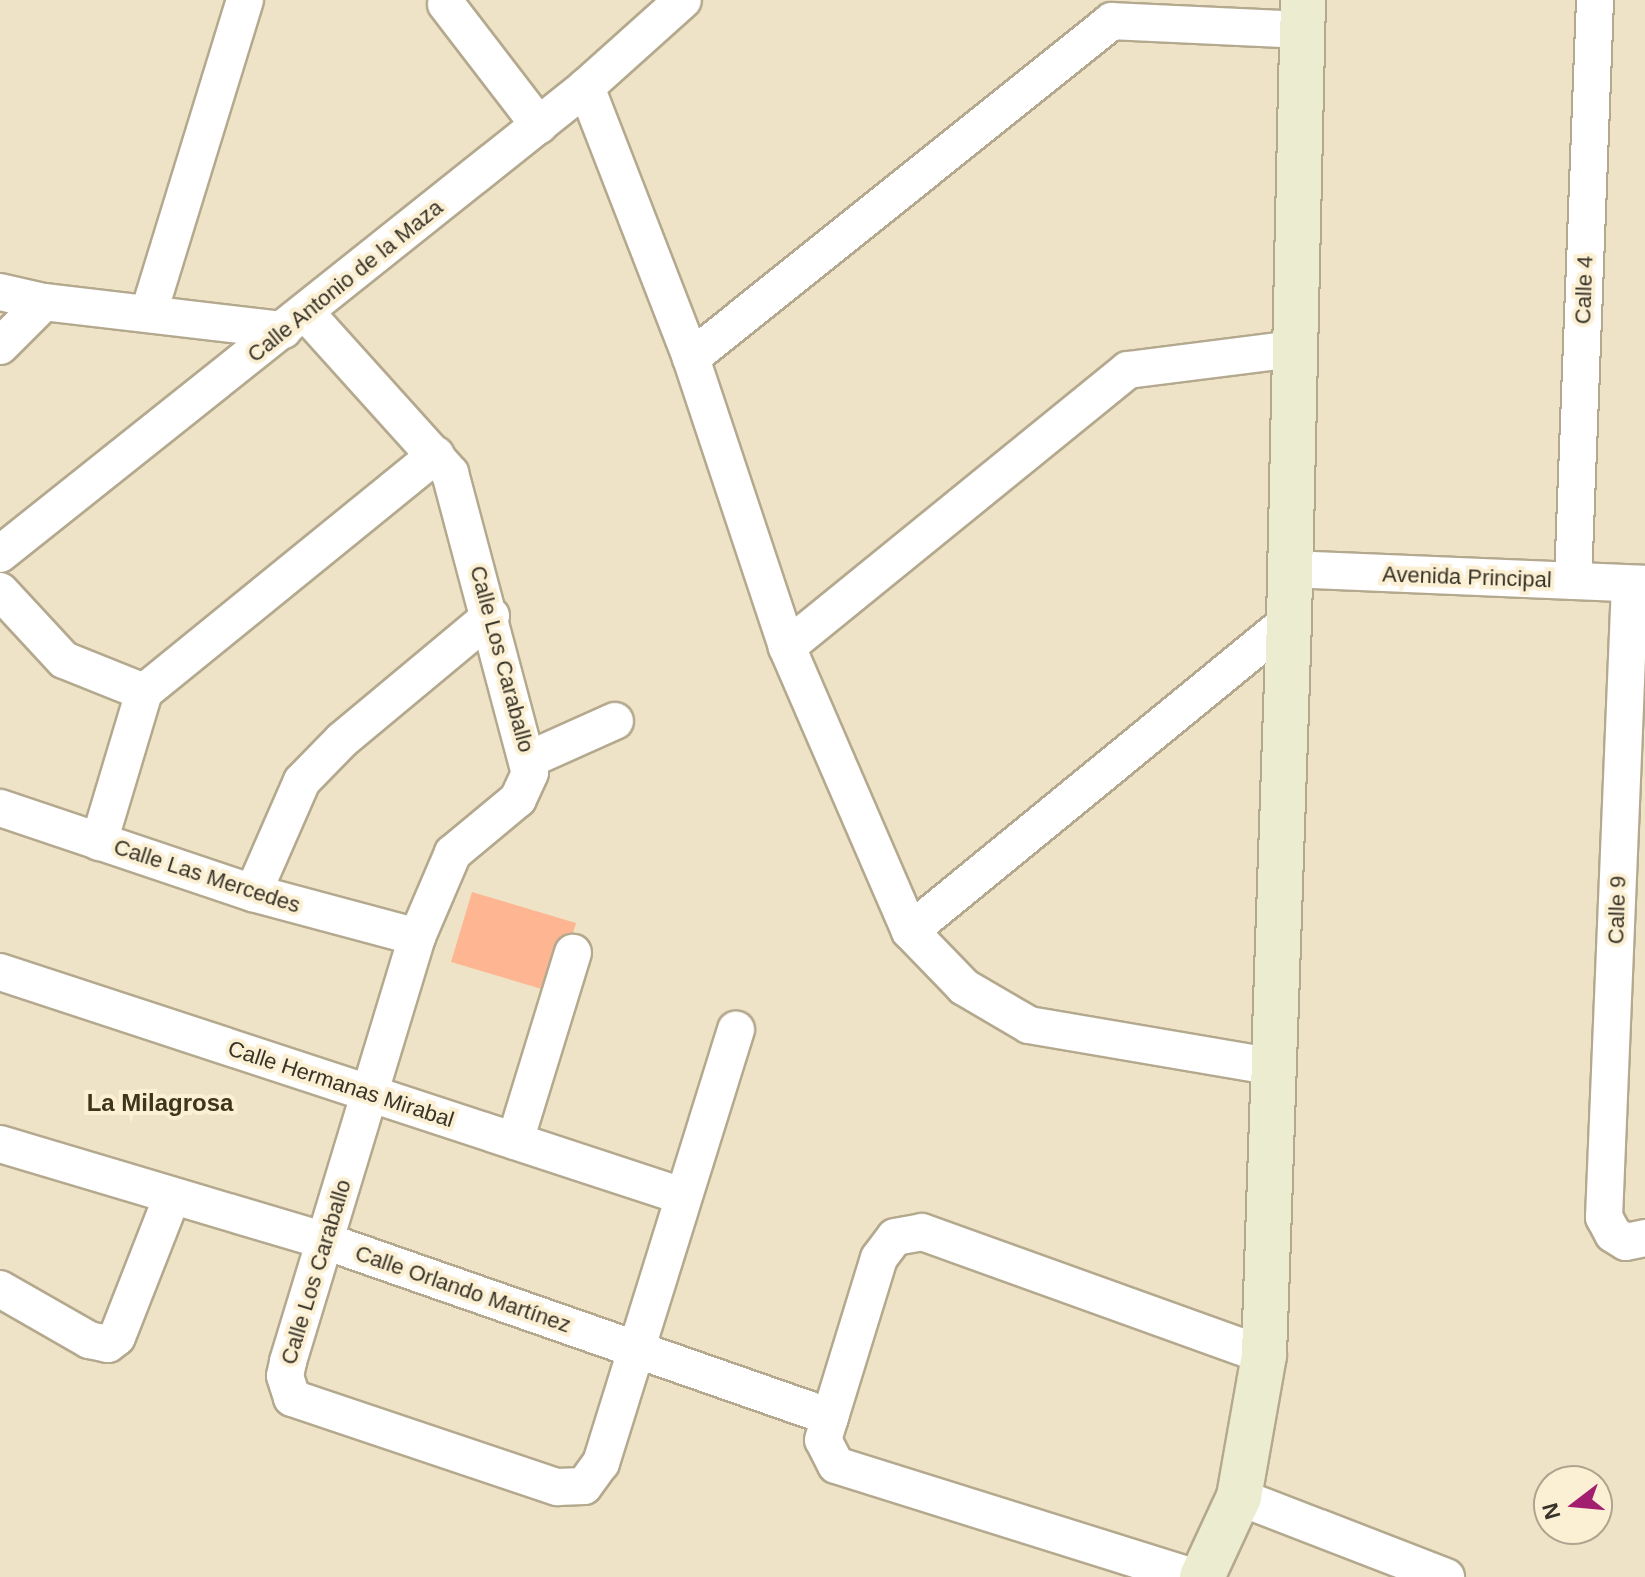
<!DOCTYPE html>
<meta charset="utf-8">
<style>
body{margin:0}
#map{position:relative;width:1645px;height:1577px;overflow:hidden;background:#efe3c7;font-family:Helvetica,sans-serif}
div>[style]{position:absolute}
.green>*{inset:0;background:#fdb691}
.roads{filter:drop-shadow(2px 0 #b4a98e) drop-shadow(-2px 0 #b4a98e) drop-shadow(0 2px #b4a98e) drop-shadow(0 -2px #b4a98e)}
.street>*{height:36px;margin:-18px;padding:0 18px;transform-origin:18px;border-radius:18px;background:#fff}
.secondary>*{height:44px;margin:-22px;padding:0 22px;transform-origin:22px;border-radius:22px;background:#ececd1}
span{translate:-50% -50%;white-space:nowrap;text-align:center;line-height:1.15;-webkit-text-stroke:8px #fcf0d4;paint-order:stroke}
.street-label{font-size:22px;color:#383328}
.neighbourhood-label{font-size:24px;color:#3e351d;font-weight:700}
.north{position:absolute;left:1533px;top:1465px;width:80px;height:80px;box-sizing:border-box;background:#fcf0d4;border:2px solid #aea48f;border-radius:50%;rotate:254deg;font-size:22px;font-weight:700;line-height:32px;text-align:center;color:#383328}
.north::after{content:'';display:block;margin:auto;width:28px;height:36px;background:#a21f6f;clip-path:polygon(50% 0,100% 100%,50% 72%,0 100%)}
</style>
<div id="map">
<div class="green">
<div style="clip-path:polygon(472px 892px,576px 923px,555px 993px,451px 962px)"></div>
</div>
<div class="roads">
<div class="street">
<div style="left:446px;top:4px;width:153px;rotate:52.5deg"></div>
<div style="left:586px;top:87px;width:291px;rotate:68.8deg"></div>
<div style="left:691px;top:358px;width:305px;rotate:71.6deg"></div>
<div style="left:787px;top:647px;width:309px;rotate:66.6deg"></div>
<div style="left:910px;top:931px;width:78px;rotate:46deg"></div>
<div style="left:964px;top:987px;width:75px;rotate:30.3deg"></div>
<div style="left:1029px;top:1025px;width:251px;rotate:9.7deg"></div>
<div style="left:0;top:292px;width:45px;rotate:12.8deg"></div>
<div style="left:149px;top:312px;width:326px;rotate:-72.9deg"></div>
<div style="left:305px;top:312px;width:217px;rotate:48deg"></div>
<div style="left:450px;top:473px;width:310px;rotate:75.1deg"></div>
<div style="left:530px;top:773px;width:29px;rotate:115deg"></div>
<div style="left:518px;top:799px;width:85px;rotate:140.3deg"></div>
<div style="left:453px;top:853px;width:91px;rotate:113.2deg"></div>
<div style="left:417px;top:937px;width:444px;rotate:106.9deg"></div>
<div style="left:288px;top:1362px;width:14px;rotate:102deg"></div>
<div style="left:285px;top:1376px;width:23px;rotate:72deg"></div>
<div style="left:292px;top:1398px;width:280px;rotate:18.6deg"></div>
<div style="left:557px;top:1487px;width:27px;rotate:-2deg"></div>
<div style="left:584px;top:1486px;width:29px;rotate:-54deg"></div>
<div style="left:601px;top:1463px;width:454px;rotate:-72.7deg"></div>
<div style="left:0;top:346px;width:62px;rotate:-45deg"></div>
<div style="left:44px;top:302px;width:241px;rotate:6.7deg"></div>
<div style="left:691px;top:358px;width:539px;rotate:-38.68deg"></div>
<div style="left:1112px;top:21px;width:190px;rotate:2.7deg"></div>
<div style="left:0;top:554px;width:749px;rotate:-38.55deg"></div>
<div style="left:586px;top:87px;width:130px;rotate:-41.9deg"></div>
<div style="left:1289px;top:569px;width:356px;rotate:2.4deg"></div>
<div style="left:1573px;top:581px;width:581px;rotate:-87.83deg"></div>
<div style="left:1630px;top:584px;width:634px;rotate:92.35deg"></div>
<div style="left:1604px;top:1217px;width:19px;rotate:62deg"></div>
<div style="left:1613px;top:1234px;width:15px;rotate:32deg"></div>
<div style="left:1626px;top:1242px;width:19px;rotate:-12deg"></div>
<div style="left:0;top:591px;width:94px;rotate:47.2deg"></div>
<div style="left:64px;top:660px;width:86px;rotate:21.8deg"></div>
<div style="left:787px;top:647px;width:439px;rotate:-39.1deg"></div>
<div style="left:1128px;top:370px;width:168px;rotate:-7.2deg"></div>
<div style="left:530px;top:759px;width:93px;rotate:-24.1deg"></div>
<div style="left:0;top:808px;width:267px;rotate:18.6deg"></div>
<div style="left:253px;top:893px;width:170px;rotate:15deg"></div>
<div style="left:99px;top:842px;width:157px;rotate:-73.3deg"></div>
<div style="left:144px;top:692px;width:376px;rotate:-39.1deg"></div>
<div style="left:253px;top:893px;width:122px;rotate:-66.4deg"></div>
<div style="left:302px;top:781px;width:57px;rotate:-45.7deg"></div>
<div style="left:342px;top:740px;width:194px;rotate:-39.8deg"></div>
<div style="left:910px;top:931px;width:490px;rotate:-39.3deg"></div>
<div style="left:0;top:972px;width:718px;rotate:18.18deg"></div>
<div style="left:515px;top:1141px;width:197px;rotate:-72.9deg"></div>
<div style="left:0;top:1144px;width:339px;rotate:16.6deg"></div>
<div style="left:325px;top:1241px;width:535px;rotate:19.21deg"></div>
<div style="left:0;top:1289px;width:103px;rotate:29.8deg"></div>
<div style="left:89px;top:1340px;width:19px;rotate:12deg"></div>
<div style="left:108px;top:1344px;width:11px;rotate:-38deg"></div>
<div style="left:117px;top:1337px;width:148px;rotate:-68.6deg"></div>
<div style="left:1239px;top:1497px;width:222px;rotate:21.1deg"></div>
<div style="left:1193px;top:1577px;width:374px;rotate:-162.6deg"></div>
<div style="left:836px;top:1465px;width:28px;rotate:-117deg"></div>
<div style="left:823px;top:1440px;width:190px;rotate:-72.9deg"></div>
<div style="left:879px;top:1258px;width:26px;rotate:-53deg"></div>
<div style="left:895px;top:1237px;width:27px;rotate:-10deg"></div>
<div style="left:922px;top:1232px;width:363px;rotate:19.8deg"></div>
</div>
<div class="secondary">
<div style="left:1202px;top:1577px;width:88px;rotate:-65.2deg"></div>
<div style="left:1239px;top:1497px;width:144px;rotate:-80deg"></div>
<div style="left:1264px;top:1355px;width:734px;rotate:-88.05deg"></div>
<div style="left:1289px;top:621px;width:621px;rotate:-88.71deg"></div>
</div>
</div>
<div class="street-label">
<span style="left:345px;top:281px;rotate:-39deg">Calle Antonio de la Maza</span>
<span style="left:1584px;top:290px;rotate:-88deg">Calle 4</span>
<span style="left:1467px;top:577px;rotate:2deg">Avenida Principal</span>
<span style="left:502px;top:659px;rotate:75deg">Calle Los Caraballo</span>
<span style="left:207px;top:876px;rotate:18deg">Calle Las Mercedes</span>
<span style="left:1617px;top:910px;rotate:-88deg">Calle 9</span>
<span style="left:341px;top:1084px;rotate:18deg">Calle Hermanas Mirabal</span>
<span style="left:316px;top:1272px;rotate:-73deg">Calle Los Caraballo</span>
<span style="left:463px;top:1289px;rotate:19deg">Calle Orlando Martínez</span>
</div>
<div class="neighbourhood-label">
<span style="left:160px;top:1103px">La Milagrosa</span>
</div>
<div class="north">N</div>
</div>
